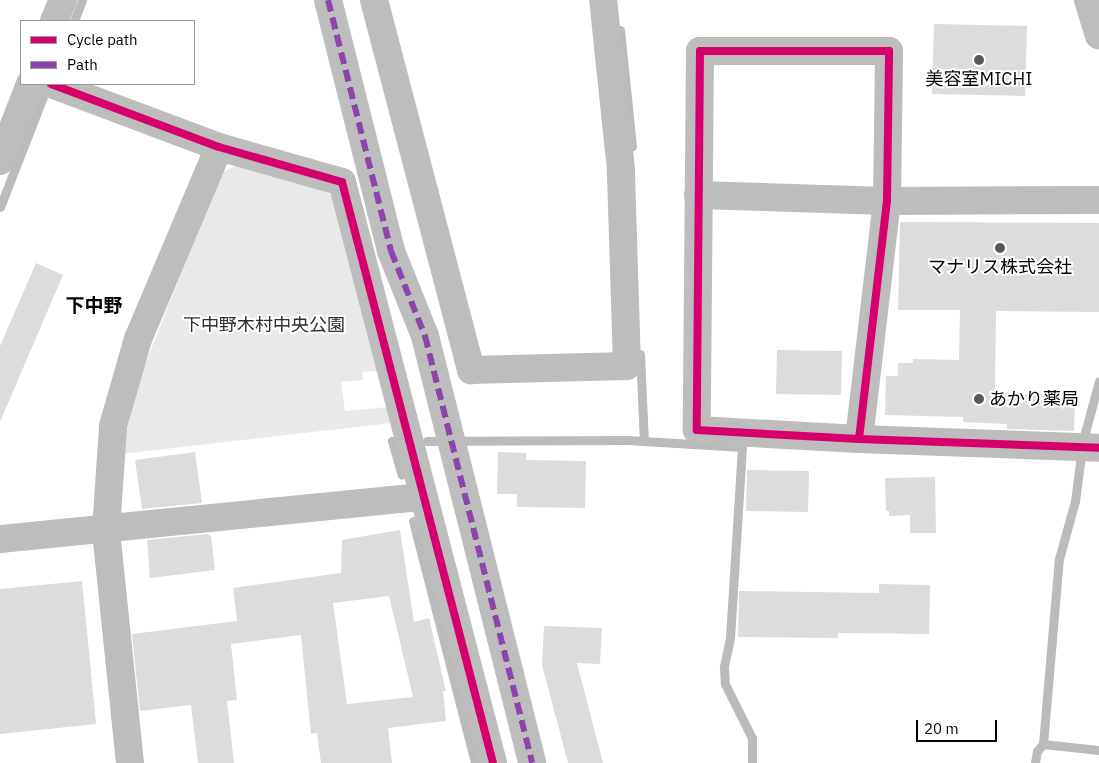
<!DOCTYPE html>
<meta charset="utf-8">
<style>
body{margin:0}
#map{position:relative;width:1099px;height:763px;overflow:hidden;background:#fff;font-family:"IBM Plex Sans","Noto Sans JP",sans-serif}
div>[style]{position:absolute}
.green>*{inset:0;background:#e9e9e9}
.stream>*{height:9px;margin:-4.5px;padding:0 4.5px;transform-origin:4.5px;border-radius:4.5px;background:#bbb}
.building>*{inset:0;background:#dcdcdc}
.minor>*{height:28px;margin:-14px;padding:0 14px;transform-origin:14px;border-radius:14px;background:#bdbdbd}
.quiet>*{height:6px;margin-top:-3px;transform-origin:0;background:repeating-linear-gradient(90deg,#8e44ad 0 12px,transparent 0 18px)}
.cycleway>*{height:8px;margin:-4px;padding:0 4px;transform-origin:4px;border-radius:4px;background:#d6006c}
.dots>*{width:14px;height:14px;translate:-50% -50%;box-sizing:border-box;border:2px solid #fff;border-radius:50%}
span{translate:-50% -50%;white-space:nowrap;text-align:center;line-height:1.15;-webkit-text-stroke:4px #fff;paint-order:stroke}
.poi-label{font-size:18px;color:#000}
.left{translate:0 -50%;text-align:left}
.park-label{font-size:18px;color:#2e2e2e}
.neighbourhood-label{font-size:19px;color:#000;font-weight:700}
.legend{position:absolute;left:20px;top:20px;width:175px;height:65px;box-sizing:border-box;background:#fff;border:1px solid #999;margin:0;padding:6px 9px;list-style:none;font-size:15px;color:#000}
.legend li{display:flex;align-items:center;gap:10px;height:25px}
.legend b{width:25px;border:1px solid #999}
.scale{position:absolute;left:916px;top:720px;width:81px;height:22px;box-sizing:border-box;border:2px solid #000;border-top:0;padding-left:6px;font-size:15px;line-height:18px;white-space:nowrap;color:#000;-webkit-text-stroke:4px #fff;paint-order:stroke}
</style>
<div id="map">
<div class="green">
<div style="clip-path:polygon(237px 165px,320px 186px,333px 198px,378px 371px,362px 372px,363px 380px,341px 382px,345px 411px,388px 407px,392px 423px,121px 454px,140px 377px,221px 173px)"></div>
</div>
<div class="stream">
<div style="left:74px;top:21px;width:22px;rotate:-69deg"></div>
<div style="left:620px;top:30px;width:117px;rotate:84.1deg"></div>
<div style="left:0;top:207px;width:132px;rotate:-68.7deg"></div>
<div style="left:640px;top:354px;width:87px;rotate:87.4deg"></div>
<div style="left:397px;top:441px;width:5px;rotate:180deg"></div>
<div style="left:392px;top:441px;width:35px;rotate:74deg"></div>
<div style="left:427px;top:441px;width:200px;rotate:-0.3deg"></div>
<div style="left:627px;top:440px;width:115px;rotate:3.5deg"></div>
<div style="left:742px;top:447px;width:191px;rotate:93.6deg"></div>
<div style="left:730px;top:638px;width:30px;rotate:102deg"></div>
<div style="left:724px;top:667px;width:17px;rotate:87deg"></div>
<div style="left:725px;top:684px;width:60px;rotate:63.4deg"></div>
<div style="left:752px;top:738px;width:25px;rotate:90deg"></div>
<div style="left:413px;top:521px;width:250px;rotate:75.6deg"></div>
<div style="left:1043px;top:744px;width:56px;rotate:6.1deg"></div>
<div style="left:1035px;top:763px;width:12px;rotate:-81deg"></div>
<div style="left:1037px;top:751px;width:9px;rotate:-49deg"></div>
<div style="left:1043px;top:744px;width:186px;rotate:-85.1deg"></div>
<div style="left:1059px;top:559px;width:60px;rotate:-74.6deg"></div>
<div style="left:1075px;top:501px;width:62px;rotate:-82.5deg"></div>
<div style="left:1083px;top:440px;width:61px;rotate:-74.8deg"></div>
</div>
<div class="building">
<div style="clip-path:polygon(934px 24px,1027px 26px,1025px 96px,932px 94px)"></div>
<div style="clip-path:polygon(900px 222px,1099px 223px,1099px 312px,996px 311px,995px 392px,1075px 399px,1074px 431px,1007px 429px,1007px 424px,963px 422px,963px 417px,885px 415px,886px 376px,898px 376px,898px 363px,913px 363px,913px 359px,959px 360px,960px 310px,898px 310px)"></div>
<div style="clip-path:polygon(36px 263px,63px 275px,0 422px,0 346px)"></div>
<div style="clip-path:polygon(777px 350px,842px 351px,841px 395px,776px 394px)"></div>
<div style="clip-path:polygon(195px 452px,202px 503px,142px 509px,135px 460px)"></div>
<div style="clip-path:polygon(498px 452px,526px 453px,526px 460px,586px 461px,585px 508px,517px 507px,517px 494px,497px 494px)"></div>
<div style="clip-path:polygon(747px 470px,809px 471px,808px 512px,746px 511px)"></div>
<div style="clip-path:polygon(935px 477px,936px 533px,910px 533px,910px 515px,889px 516px,889px 511px,886px 511px,885px 478px)"></div>
<div style="clip-path:polygon(evenodd,400px 530px,414px 622px,429px 618px,446px 691px,443px 691px,446px 721px,388px 728px,392px 763px,321px 763px,317px 733px,311px 734px,301px 635px,231px 644px,237px 700px,227px 701px,234px 763px,198px 763px,191px 705px,140px 711px,132px 634px,237px 621px,233px 588px,341px 573px,342px 540px,400px 530px,389px 596px,413px 697px,347px 704px,333px 603px,389px 596px)"></div>
<div style="clip-path:polygon(207px 534px,211px 536px,215px 570px,150px 578px,147px 540px)"></div>
<div style="clip-path:polygon(82px 581px,96px 724px,0 734px,0 589px)"></div>
<div style="clip-path:polygon(879px 584px,930px 585px,929px 634px,838px 633px,838px 638px,738px 637px,739px 591px,879px 593px)"></div>
<div style="clip-path:polygon(544px 626px,602px 628px,600px 664px,577px 663px,603px 763px,568px 763px,542px 665px)"></div>
</div>
<div class="minor">
<div style="left:328px;top:0;width:259px;rotate:75.9deg"></div>
<div style="left:391px;top:251px;width:92px;rotate:68.2deg"></div>
<div style="left:425px;top:336px;width:440px;rotate:75.9deg"></div>
<div style="left:374px;top:0;width:383px;rotate:75.3deg"></div>
<div style="left:471px;top:370px;width:156px;rotate:-1.5deg"></div>
<div style="left:627px;top:366px;width:196px;rotate:-91.8deg"></div>
<div style="left:621px;top:170px;width:171px;rotate:-96deg"></div>
<div style="left:1088px;top:0;width:37px;rotate:73deg"></div>
<div style="left:54px;top:21px;width:23px;rotate:-67deg"></div>
<div style="left:51px;top:84px;width:179px;rotate:20.6deg"></div>
<div style="left:219px;top:147px;width:128px;rotate:15.9deg"></div>
<div style="left:342px;top:182px;width:600px;rotate:75.43deg"></div>
<div style="left:0;top:161px;width:83px;rotate:-68.7deg"></div>
<div style="left:698px;top:195px;width:189px;rotate:1.8deg"></div>
<div style="left:887px;top:201px;width:212px;rotate:-0.3deg"></div>
<div style="left:859px;top:439px;width:240px;rotate:-83.3deg"></div>
<div style="left:887px;top:201px;width:150px;rotate:-89.2deg"></div>
<div style="left:889px;top:51px;width:189px;rotate:180deg"></div>
<div style="left:700px;top:51px;width:379px;rotate:90.5deg"></div>
<div style="left:697px;top:430px;width:162px;rotate:3.2deg"></div>
<div style="left:859px;top:439px;width:240px;rotate:2.1deg"></div>
<div style="left:0;top:539px;width:424px;rotate:-5.7deg"></div>
<div style="left:130px;top:763px;width:234px;rotate:-95.9deg"></div>
<div style="left:106px;top:530px;width:104px;rotate:-86.1deg"></div>
<div style="left:113px;top:426px;width:91px;rotate:-74deg"></div>
<div style="left:138px;top:339px;width:208px;rotate:-67.1deg"></div>
</div>
<div class="quiet">
<div style="left:328px;top:0;width:259px;rotate:75.9deg"></div>
<div style="left:391px;top:251px;width:92px;rotate:68.2deg"></div>
<div style="left:425px;top:336px;width:440px;rotate:75.9deg"></div>
</div>
<div class="cycleway">
<div style="left:51px;top:84px;width:179px;rotate:20.6deg"></div>
<div style="left:219px;top:147px;width:128px;rotate:15.9deg"></div>
<div style="left:342px;top:182px;width:600px;rotate:75.43deg"></div>
<div style="left:859px;top:439px;width:240px;rotate:-83.3deg"></div>
<div style="left:887px;top:201px;width:150px;rotate:-89.2deg"></div>
<div style="left:889px;top:51px;width:189px;rotate:180deg"></div>
<div style="left:700px;top:51px;width:379px;rotate:90.5deg"></div>
<div style="left:697px;top:430px;width:162px;rotate:3.2deg"></div>
<div style="left:859px;top:439px;width:240px;rotate:2.1deg"></div>
</div>
<div class="dots">
<div style="left:979px;top:60px;background:#595959"></div>
<div style="left:1000px;top:248px;background:#595959"></div>
<div style="left:979px;top:399px;background:#595959"></div>
</div>
<div class="poi-label">
<span style="left:979px;top:79px">美容室MICHI</span>
<span style="left:1000px;top:267px">マナリス株式会社</span>
<span class="left" style="left:989px;top:399px">あかり薬局</span>
</div>
<div class="park-label">
<span style="left:264px;top:325px">下中野木村中央公園</span>
</div>
<div class="neighbourhood-label">
<span style="left:94px;top:306px">下中野</span>
</div>
<ul class="legend">
<li><b style="height:6px;background:#d6006c"></b>Cycle path</li>
<li><b style="height:6px;background:#8e44ad"></b>Path</li>
</ul>
<div class="scale">20 m</div>
</div>
